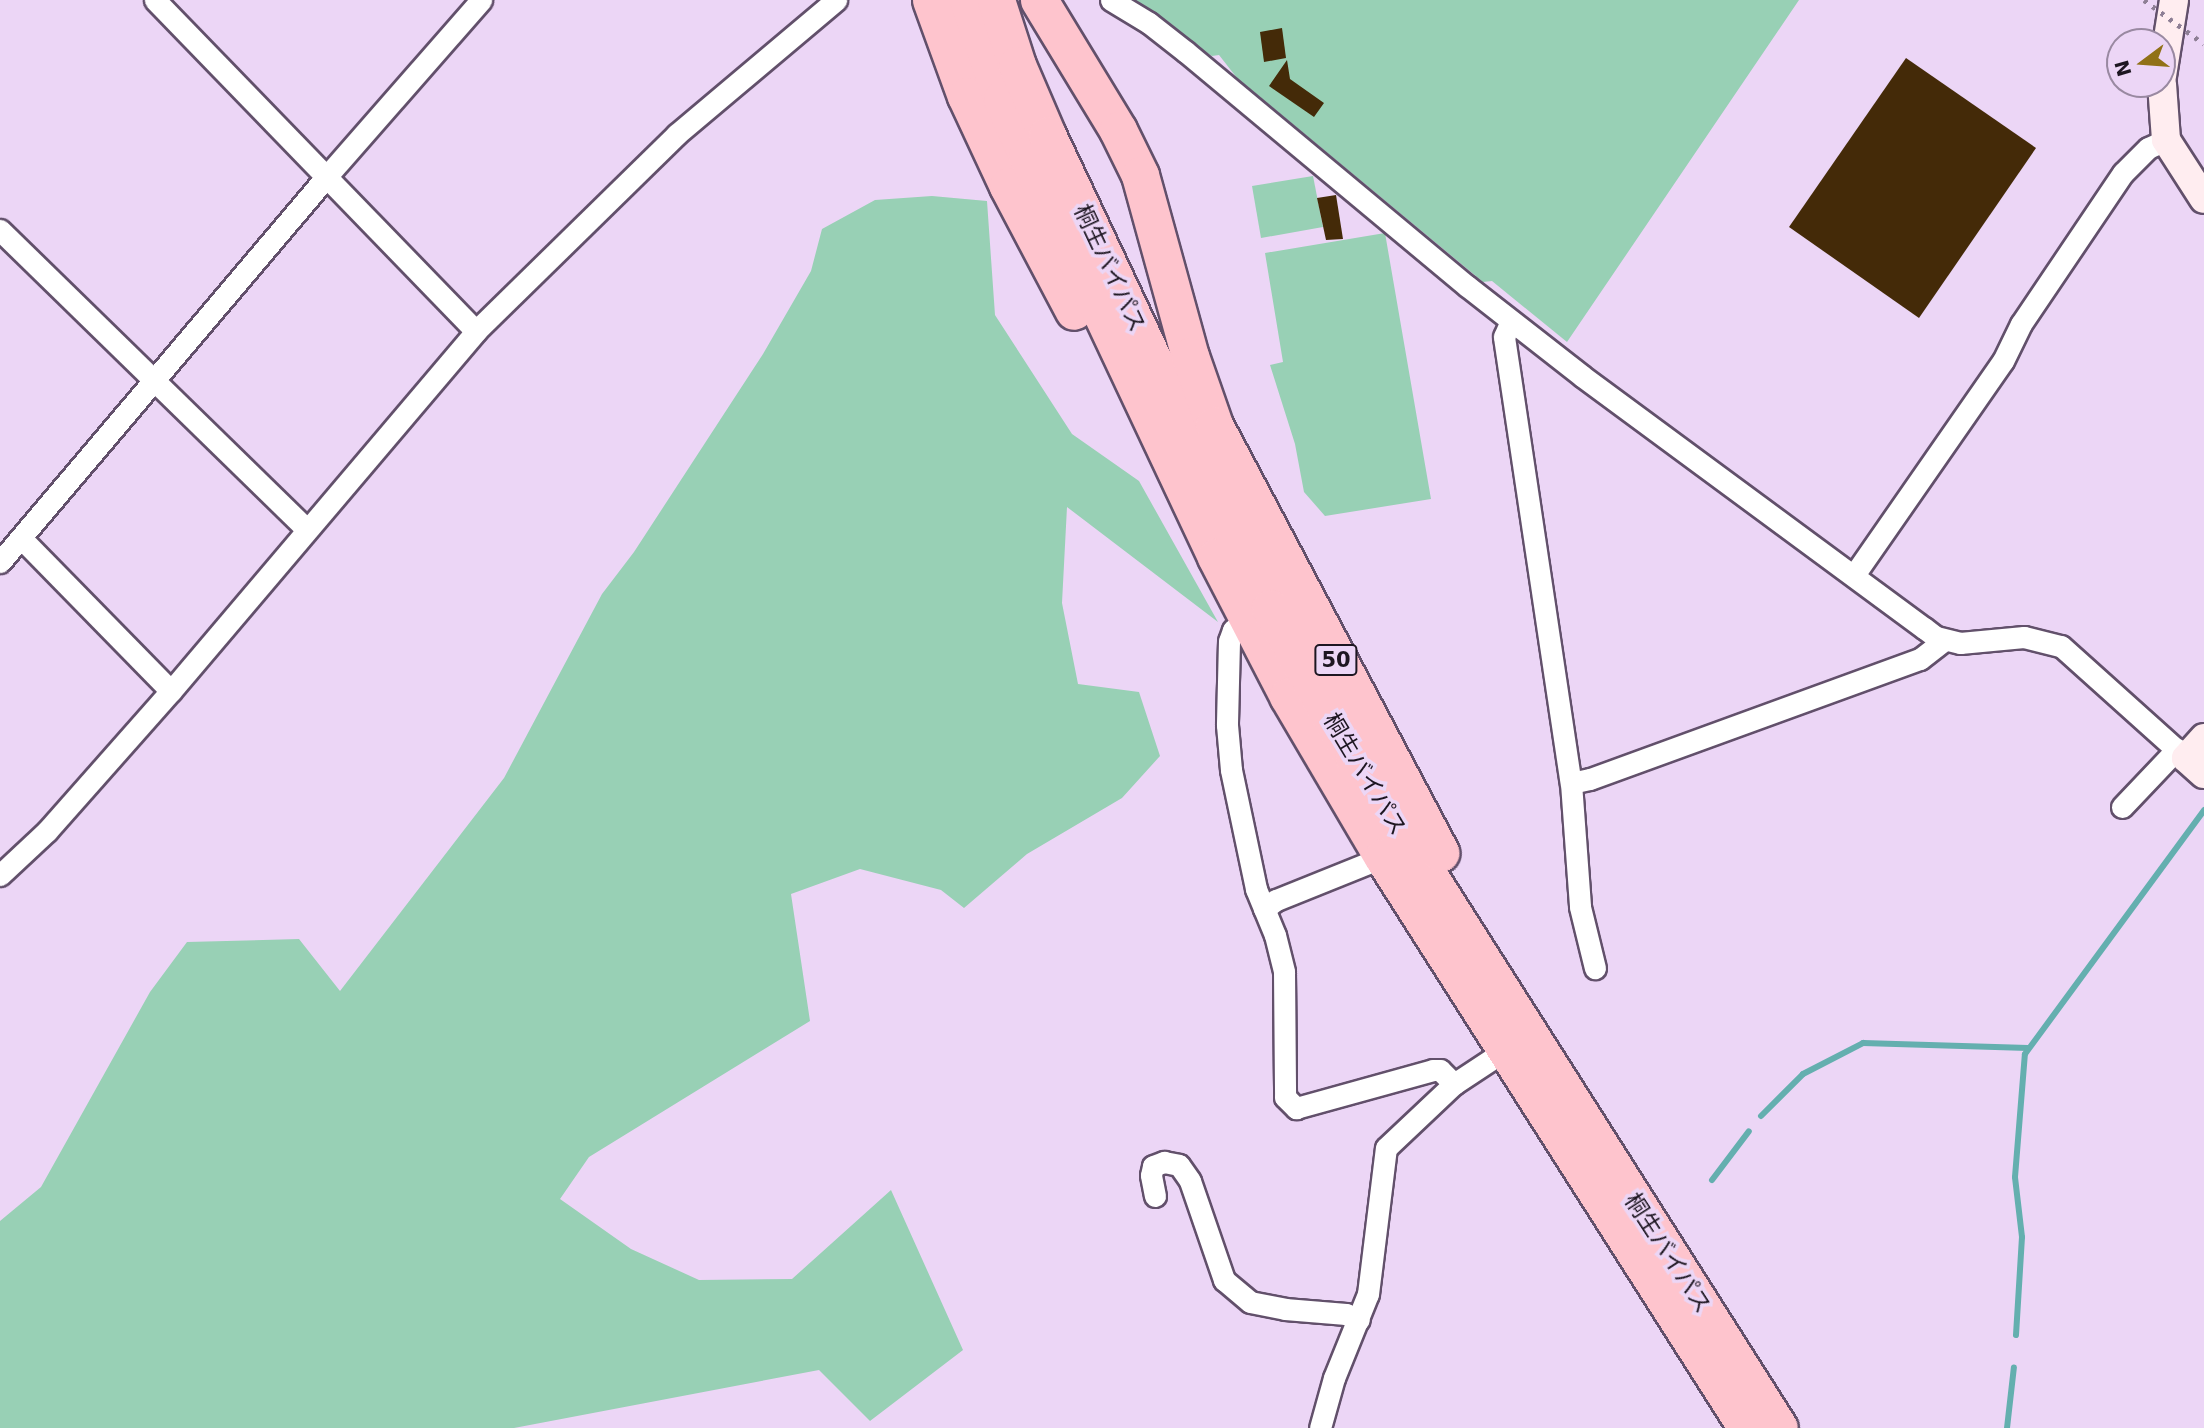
<!DOCTYPE html>
<meta charset="utf-8">
<style>
body{margin:0}
#map{position:relative;width:2204px;height:1428px;overflow:hidden;background:#ecd6f6;font-family:"DejaVu Sans","Noto Sans JP",sans-serif}
div>[style]{position:absolute}
.green>*{inset:0;background:#98d0b5}
.stream>*{height:6px;margin:-3px;padding:0 3px;transform-origin:3px;border-radius:3px;background:#64afaf}
.building>*{inset:0;background:#442a08}
.roads{filter:drop-shadow(2px 0 #62506b) drop-shadow(-2px 0 #62506b) drop-shadow(0 2px #62506b) drop-shadow(0 -2px #62506b)}
.street>*{height:21px;margin:-10.5px;padding:0 10.5px;transform-origin:10.5px;border-radius:10.5px;background:#fff}
.secondary>*{height:28px;margin:-14px;padding:0 14px;transform-origin:14px;border-radius:14px;background:#ffedf0}
.highway>*{height:37px;margin:-18.5px;padding:0 18.5px;transform-origin:18.5px;border-radius:18.5px;background:#fec4cd}
.rail>*{height:5px;margin-top:-2.5px;transform-origin:0;background:repeating-linear-gradient(90deg,#8e7f95 0 3.5px,transparent 0 10.5px)}
span{translate:-50% -50%;white-space:nowrap;text-align:center;line-height:1.15;-webkit-text-stroke:7px #ecd6f6;paint-order:stroke}
.shield-label span{padding:2px 5px;background:#ecd6f6;border:2px solid;border-radius:5px;-webkit-text-stroke-width:0}
.shield-label{font-size:21px;color:#1d1621;font-weight:700}
.street-label{font-size:23px;color:#1d1621}
.north{position:absolute;left:2106px;top:28px;width:70px;height:70px;box-sizing:border-box;background:#ecd6f6;border:2px solid #9989a1;border-radius:50%;rotate:254deg;font-size:19px;font-weight:700;line-height:28px;text-align:center;color:#1d1621}
.north::after{content:'';display:block;margin:auto;width:24px;height:32px;background:#917117;clip-path:polygon(50% 0,100% 100%,50% 72%,0 100%)}
</style>
<div id="map">
<div class="green">
<div style="clip-path:polygon(1135px 0,1799px 0,1567px 342px,1492px 281px,1483px 282px,1237px 78px,1219px 55px,1212px 56px,1201px 49px,1170px 23px)"></div>
<div style="clip-path:polygon(1313px 176px,1323px 227px,1261px 238px,1252px 186px)"></div>
<div style="clip-path:polygon(932px 196px,987px 201px,995px 315px,1072px 434px,1139px 481px,1218px 622px,1067px 507px,1062px 603px,1078px 684px,1139px 692px,1160px 756px,1122px 798px,1027px 854px,964px 908px,941px 890px,860px 869px,791px 894px,810px 1021px,589px 1157px,560px 1199px,631px 1249px,699px 1280px,792px 1279px,891px 1190px,963px 1350px,870px 1421px,819px 1370px,514px 1428px,0 1428px,0 1221px,41px 1187px,150px 992px,187px 942px,299px 939px,340px 991px,504px 778px,602px 594px,634px 552px,763px 354px,811px 271px,822px 229px,875px 200px)"></div>
<div style="clip-path:polygon(1385px 233px,1431px 499px,1325px 516px,1304px 492px,1295px 444px,1270px 365px,1283px 362px,1265px 253px)"></div>
</div>
<div class="stream">
<div style="left:1761px;top:1116px;width:59px;rotate:-45deg"></div>
<div style="left:1803px;top:1074px;width:68px;rotate:-27.3deg"></div>
<div style="left:1863px;top:1043px;width:165px;rotate:1.7deg"></div>
<div style="left:1712px;top:1180px;width:61px;rotate:-52.9deg"></div>
<div style="left:2016px;top:1335px;width:98px;rotate:-86.5deg"></div>
<div style="left:2022px;top:1237px;width:60px;rotate:-96.7deg"></div>
<div style="left:2015px;top:1177px;width:123px;rotate:-85.4deg"></div>
<div style="left:2025px;top:1054px;width:303px;rotate:-53.7deg"></div>
<div style="left:2007px;top:1428px;width:61px;rotate:-83.5deg"></div>
</div>
<div class="building">
<div style="clip-path:polygon(1282px 28px,1286px 58px,1264px 62px,1260px 32px)"></div>
<div style="clip-path:polygon(1906px 58px,2036px 148px,1919px 318px,1789px 227px)"></div>
<div style="clip-path:polygon(1287px 60px,1290px 79px,1324px 103px,1314px 117px,1269px 86px)"></div>
<div style="clip-path:polygon(1336px 195px,1343px 239px,1326px 240px,1317px 198px)"></div>
</div>
<div class="roads">
<div class="street">
<div style="left:155px;top:0;width:461px;rotate:45.9deg"></div>
<div style="left:1111px;top:0;width:44px;rotate:31.2deg"></div>
<div style="left:1149px;top:23px;width:47px;rotate:38.1deg"></div>
<div style="left:1186px;top:52px;width:366px;rotate:39.8deg"></div>
<div style="left:1467px;top:286px;width:146px;rotate:38deg"></div>
<div style="left:1582px;top:376px;width:425px;rotate:36.4deg"></div>
<div style="left:1924px;top:628px;width:15px;rotate:37deg"></div>
<div style="left:1936px;top:637px;width:25px;rotate:14deg"></div>
<div style="left:1960px;top:643px;width:64px;rotate:-5.4deg"></div>
<div style="left:2024px;top:637px;width:38px;rotate:14deg"></div>
<div style="left:2061px;top:646px;width:168px;rotate:41.9deg"></div>
<div style="left:0;top:230px;width:428px;rotate:44.3deg"></div>
<div style="left:1511px;top:321px;width:17px;rotate:114deg"></div>
<div style="left:1504px;top:337px;width:451px;rotate:81.5deg"></div>
<div style="left:1571px;top:783px;width:124px;rotate:85.8deg"></div>
<div style="left:1580px;top:907px;width:63px;rotate:76.2deg"></div>
<div style="left:21px;top:538px;width:214px;rotate:45.6deg"></div>
<div style="left:0;top:562px;width:506px;rotate:-49.73deg"></div>
<div style="left:327px;top:176px;width:234px;rotate:-48.8deg"></div>
<div style="left:1854px;top:575px;width:261px;rotate:-55.2deg"></div>
<div style="left:2003px;top:361px;width:41px;rotate:-64.1deg"></div>
<div style="left:2021px;top:324px;width:182px;rotate:-56deg"></div>
<div style="left:2123px;top:173px;width:35px;rotate:-45deg"></div>
<div style="left:2148px;top:148px;width:20px;rotate:-24deg"></div>
<div style="left:1247px;top:619px;width:18px;rotate:142deg"></div>
<div style="left:1233px;top:630px;width:12px;rotate:110deg"></div>
<div style="left:1229px;top:641px;width:84px;rotate:91.4deg"></div>
<div style="left:1227px;top:725px;width:45px;rotate:84.9deg"></div>
<div style="left:1231px;top:770px;width:122px;rotate:78.1deg"></div>
<div style="left:1256px;top:889px;width:50px;rotate:67.6deg"></div>
<div style="left:1275px;top:935px;width:38px;rotate:76deg"></div>
<div style="left:1284px;top:972px;width:125px;rotate:89.5deg"></div>
<div style="left:1285px;top:1097px;width:16px;rotate:45deg"></div>
<div style="left:1296px;top:1108px;width:142px;rotate:-15.5deg"></div>
<div style="left:1433px;top:1070px;width:7px"></div>
<div style="left:1440px;top:1070px;width:20px;rotate:45deg"></div>
<div style="left:1571px;top:783px;width:19px;rotate:-12deg"></div>
<div style="left:1590px;top:779px;width:351px;rotate:-20deg"></div>
<div style="left:1920px;top:659px;width:31px;rotate:-38deg"></div>
<div style="left:2122px;top:807px;width:80px;rotate:-46.5deg"></div>
<div style="left:0;top:875px;width:64px;rotate:-43.1deg"></div>
<div style="left:47px;top:831px;width:187px;rotate:-48.5deg"></div>
<div style="left:171px;top:691px;width:472px;rotate:-49.7deg"></div>
<div style="left:476px;top:331px;width:281px;rotate:-44.4deg"></div>
<div style="left:677px;top:134px;width:208px;rotate:-40.1deg"></div>
<div style="left:1264px;top:909px;width:15px;rotate:-37deg"></div>
<div style="left:1276px;top:900px;width:115px;rotate:-21.9deg"></div>
<div style="left:1155px;top:1196px;width:21px;rotate:-101deg"></div>
<div style="left:1151px;top:1175px;width:9px;rotate:-77deg"></div>
<div style="left:1153px;top:1166px;width:12px;rotate:-20deg"></div>
<div style="left:1164px;top:1162px;width:15px;rotate:11deg"></div>
<div style="left:1179px;top:1165px;width:19px;rotate:55deg"></div>
<div style="left:1190px;top:1181px;width:105px;rotate:71deg"></div>
<div style="left:1224px;top:1280px;width:34px;rotate:40deg"></div>
<div style="left:1250px;top:1302px;width:36px;rotate:11deg"></div>
<div style="left:1285px;top:1309px;width:61px;rotate:4.7deg"></div>
<div style="left:1346px;top:1314px;width:14px;rotate:25deg"></div>
<div style="left:1320px;top:1428px;width:52px;rotate:-74.4deg"></div>
<div style="left:1334px;top:1378px;width:91px;rotate:-68deg"></div>
<div style="left:1368px;top:1294px;width:147px;rotate:-83deg"></div>
<div style="left:1386px;top:1148px;width:93px;rotate:-43.3deg"></div>
<div style="left:1454px;top:1084px;width:64px;rotate:-33.4deg"></div>
</div>
<div class="secondary">
<div style="left:2162px;top:76px;width:77px;rotate:-81deg"></div>
<div style="left:2162px;top:84px;width:56px;rotate:85.9deg"></div>
<div style="left:2166px;top:140px;width:70px;rotate:57.2deg"></div>
<div style="left:2204px;top:738px;width:27px;rotate:132deg"></div>
<div style="left:2186px;top:758px;width:24px;rotate:42deg"></div>
</div>
<div class="highway">
<div style="left:931px;top:0;width:102px;rotate:70deg"></div>
<div style="left:966px;top:96px;width:99px;rotate:65deg"></div>
<div style="left:1008px;top:186px;width:141px;rotate:62.2deg"></div>
<div style="left:968px;top:0;width:105px;rotate:71deg"></div>
<div style="left:1002px;top:99px;width:61px;rotate:65.9deg"></div>
<div style="left:1027px;top:155px;width:444px;rotate:64.8deg"></div>
<div style="left:1216px;top:557px;width:157px;rotate:62.6deg"></div>
<div style="left:1288px;top:696px;width:187px;rotate:59.5deg"></div>
<div style="left:1383px;top:857px;width:677px;rotate:57.48deg"></div>
<div style="left:996px;top:0;width:68px;rotate:72.1deg"></div>
<div style="left:1017px;top:65px;width:76px;rotate:66.8deg"></div>
<div style="left:1047px;top:135px;width:523px;rotate:64.76deg"></div>
<div style="left:1270px;top:608px;width:172px;rotate:60.8deg"></div>
<div style="left:1354px;top:758px;width:793px;rotate:57.61deg"></div>
<div style="left:1039px;top:0;width:152px;rotate:58.7deg"></div>
<div style="left:1118px;top:130px;width:50px;rotate:63.9deg"></div>
<div style="left:1140px;top:175px;width:188px;rotate:74.6deg"></div>
<div style="left:1190px;top:356px;width:73px;rotate:70.8deg"></div>
<div style="left:1214px;top:425px;width:484px;rotate:62.1deg"></div>
</div>
</div>
<div class="rail">
<div style="left:2144px;top:0;width:74px;rotate:36.3deg"></div>
</div>
<div class="shield-label">
<span style="left:1336px;top:660px">50</span>
</div>
<div class="street-label">
<span style="left:1110px;top:268px;rotate:65deg">桐生バイパス</span>
<span style="left:1365px;top:774px;rotate:59deg">桐生バイパス</span>
<span style="left:1668px;top:1253px;rotate:57deg">桐生バイパス</span>
</div>
<div class="north">N</div>
</div>
